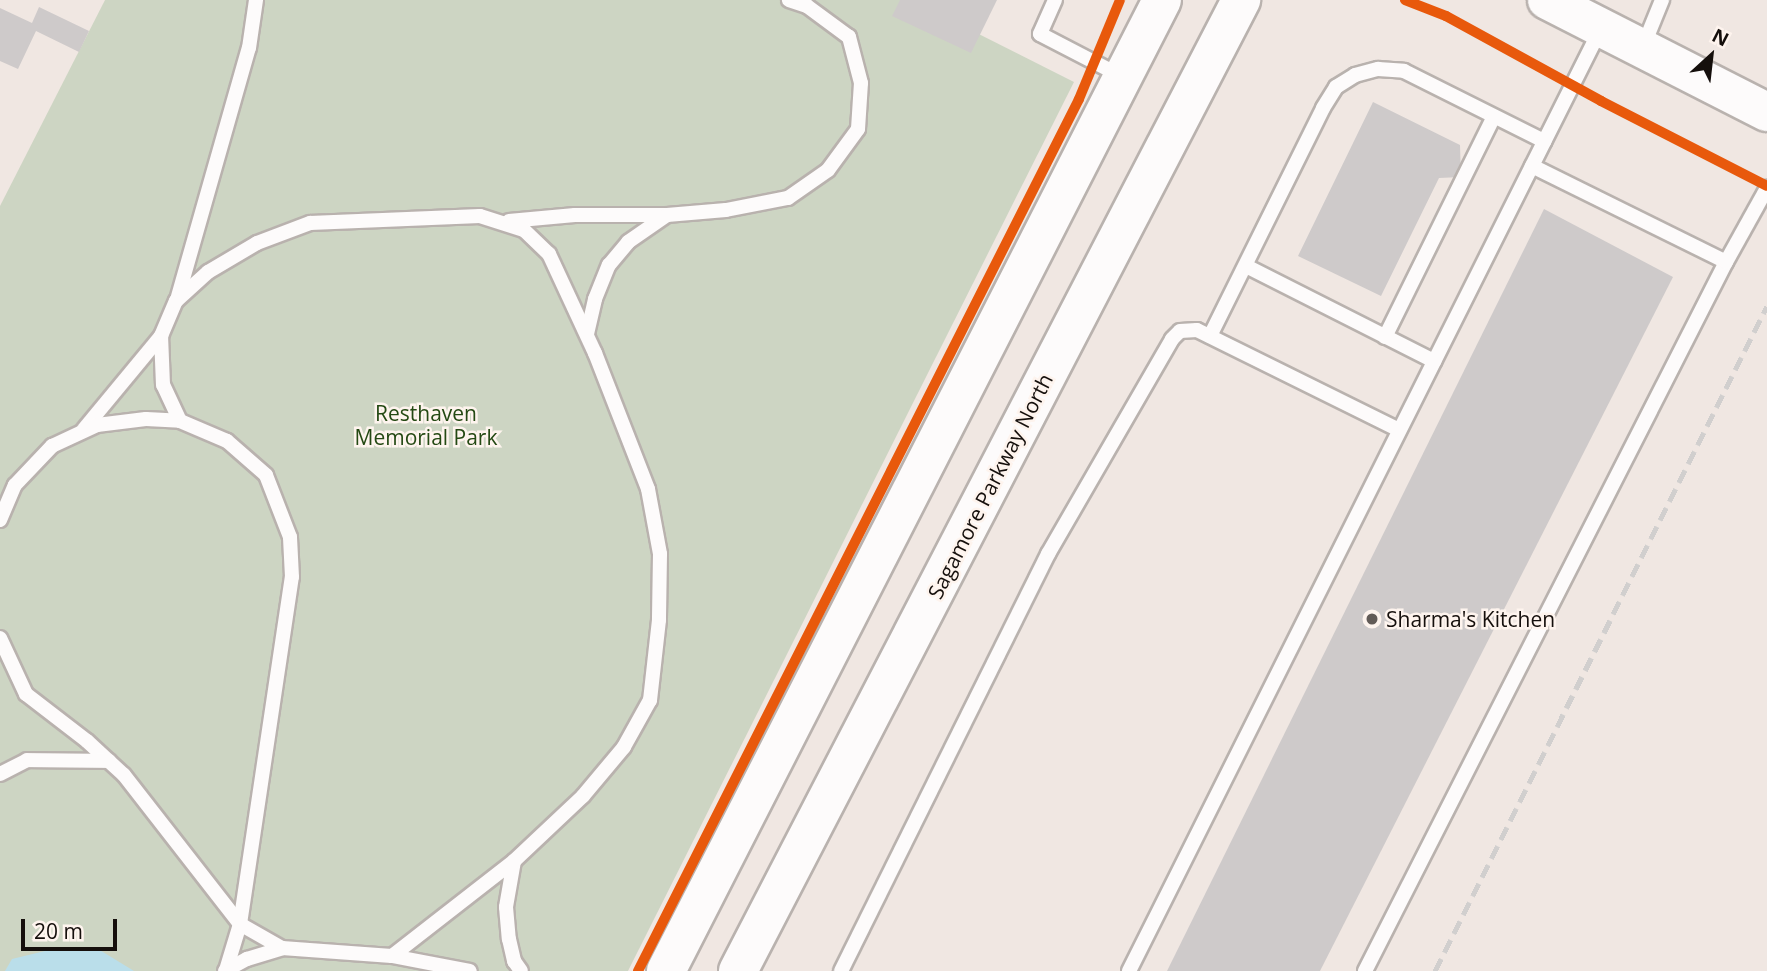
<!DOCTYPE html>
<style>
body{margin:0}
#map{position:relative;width:1767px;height:971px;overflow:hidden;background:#f0e7e2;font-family:"Open Sans",sans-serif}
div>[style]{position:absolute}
.green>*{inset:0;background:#cdd5c3}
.water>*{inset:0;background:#badeea}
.building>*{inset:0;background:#cecaca}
.roads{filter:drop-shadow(2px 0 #b9b2ae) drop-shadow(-2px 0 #b9b2ae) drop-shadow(0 2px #b9b2ae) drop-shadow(0 -2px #b9b2ae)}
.lane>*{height:14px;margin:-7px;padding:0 7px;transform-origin:7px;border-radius:7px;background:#fdfbfb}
.secondary>*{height:38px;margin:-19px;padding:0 19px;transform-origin:19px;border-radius:19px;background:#fdfbfb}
.primary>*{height:38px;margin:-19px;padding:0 19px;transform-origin:19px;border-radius:19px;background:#fdfbfb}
.rail>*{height:5px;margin-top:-2.5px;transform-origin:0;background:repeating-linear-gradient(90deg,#d1cfce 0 14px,transparent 0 21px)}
.cycleway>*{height:10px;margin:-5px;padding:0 5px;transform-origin:5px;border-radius:5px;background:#e8590c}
.dots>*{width:19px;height:19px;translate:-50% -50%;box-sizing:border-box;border:4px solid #fef4ee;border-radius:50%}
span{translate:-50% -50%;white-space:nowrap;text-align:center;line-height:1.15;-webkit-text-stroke:5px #fef4ee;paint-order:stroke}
.park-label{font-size:21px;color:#244913}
.street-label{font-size:21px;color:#150f0c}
.poi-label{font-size:21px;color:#150f0c}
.left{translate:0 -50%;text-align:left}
.north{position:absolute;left:1676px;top:21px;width:70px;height:70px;-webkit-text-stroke:5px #fef4ee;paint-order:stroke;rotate:27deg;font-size:19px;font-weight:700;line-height:28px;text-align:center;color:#150f0c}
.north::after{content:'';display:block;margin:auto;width:24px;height:32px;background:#150f0c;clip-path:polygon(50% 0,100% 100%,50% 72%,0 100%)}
.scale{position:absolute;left:21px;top:919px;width:96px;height:32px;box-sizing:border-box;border:4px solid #150f0c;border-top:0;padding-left:9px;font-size:21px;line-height:24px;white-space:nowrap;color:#150f0c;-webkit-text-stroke:5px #fef4ee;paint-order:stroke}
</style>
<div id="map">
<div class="green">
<div style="clip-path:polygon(105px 0,911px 0,1074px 82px,628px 971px,0 971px,0 206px)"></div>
</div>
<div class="water">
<div style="clip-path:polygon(98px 949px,134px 971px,5px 971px,12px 959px,45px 951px)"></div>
</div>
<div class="building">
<div style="clip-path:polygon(900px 0,997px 0,971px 53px,892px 16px)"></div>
<div style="clip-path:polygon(39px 7px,89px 31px,79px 52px,36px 31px,18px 69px,0 61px,0 8px,32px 23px)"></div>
<div style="clip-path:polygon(1373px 102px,1460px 145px,1461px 177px,1439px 178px,1381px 296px,1298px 256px)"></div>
<div style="clip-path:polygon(1544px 209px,1673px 277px,1320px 971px,1167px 971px)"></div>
</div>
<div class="roads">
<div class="lane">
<div style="left:1055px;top:0;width:37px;rotate:114deg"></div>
<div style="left:1040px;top:34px;width:91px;rotate:27.4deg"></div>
<div style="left:1643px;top:47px;width:51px;rotate:-68deg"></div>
<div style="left:1532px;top:166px;width:216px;rotate:26.3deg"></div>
<div style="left:509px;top:221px;width:66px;rotate:-5.2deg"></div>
<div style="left:575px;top:215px;width:92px"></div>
<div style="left:1246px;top:266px;width:211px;rotate:26.8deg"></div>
<div style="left:177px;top:300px;width:262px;rotate:-74.1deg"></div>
<div style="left:249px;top:48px;width:49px;rotate:-81.7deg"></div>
<div style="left:587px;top:334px;width:36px;rotate:-77deg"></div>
<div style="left:595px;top:299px;width:37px;rotate:-68deg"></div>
<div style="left:609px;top:265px;width:30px;rotate:-50deg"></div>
<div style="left:628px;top:242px;width:47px;rotate:-34.7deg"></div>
<div style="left:667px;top:215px;width:59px;rotate:-4.8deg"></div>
<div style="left:726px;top:210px;width:63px;rotate:-11deg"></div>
<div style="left:788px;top:198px;width:49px;rotate:-35deg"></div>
<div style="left:828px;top:170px;width:51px;rotate:-53.8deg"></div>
<div style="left:858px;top:129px;width:46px;rotate:-86.3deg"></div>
<div style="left:861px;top:83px;width:48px;rotate:-104.6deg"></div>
<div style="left:849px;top:37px;width:52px;rotate:-143.6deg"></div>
<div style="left:807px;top:6px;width:19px;rotate:-162deg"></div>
<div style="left:1210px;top:336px;width:254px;rotate:-63.6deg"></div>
<div style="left:1323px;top:108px;width:25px;rotate:-58deg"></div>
<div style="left:1336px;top:87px;width:22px;rotate:-32deg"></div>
<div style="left:1355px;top:75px;width:24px;rotate:-15deg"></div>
<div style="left:1378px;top:69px;width:26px;rotate:4deg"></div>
<div style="left:1404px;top:71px;width:157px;rotate:26.6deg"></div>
<div style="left:1385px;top:337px;width:246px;rotate:-63.7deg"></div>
<div style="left:84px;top:429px;width:121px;rotate:-50.4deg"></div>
<div style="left:0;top:520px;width:38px;rotate:-67deg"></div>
<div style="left:15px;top:485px;width:54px;rotate:-46.5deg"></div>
<div style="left:52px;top:446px;width:50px;rotate:-25deg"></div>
<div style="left:97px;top:425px;width:49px;rotate:-7deg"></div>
<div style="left:146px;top:419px;width:34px;rotate:3deg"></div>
<div style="left:0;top:638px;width:62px;rotate:65.1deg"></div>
<div style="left:26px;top:694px;width:77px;rotate:37.6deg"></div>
<div style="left:87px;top:741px;width:50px;rotate:42.6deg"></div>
<div style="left:124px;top:775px;width:189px;rotate:52.1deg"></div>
<div style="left:240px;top:924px;width:48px;rotate:106.9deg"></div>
<div style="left:0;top:774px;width:30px;rotate:-27deg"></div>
<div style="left:27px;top:760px;width:82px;rotate:0.7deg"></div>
<div style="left:282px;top:948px;width:48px;rotate:-150.3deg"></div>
<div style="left:240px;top:924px;width:351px;rotate:-81.5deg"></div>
<div style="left:292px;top:577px;width:40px;rotate:-92.9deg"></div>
<div style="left:290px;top:537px;width:66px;rotate:-111.2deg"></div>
<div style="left:266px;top:475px;width:52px;rotate:-138.9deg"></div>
<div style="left:227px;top:441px;width:51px;rotate:-156.9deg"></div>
<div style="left:180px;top:421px;width:40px;rotate:-115deg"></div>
<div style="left:163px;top:385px;width:49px;rotate:-92.3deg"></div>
<div style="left:161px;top:336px;width:38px;rotate:-67deg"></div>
<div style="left:176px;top:301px;width:43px;rotate:-42.2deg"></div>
<div style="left:208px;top:272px;width:57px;rotate:-30.6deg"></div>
<div style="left:257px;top:243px;width:57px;rotate:-20.7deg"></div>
<div style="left:310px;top:223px;width:170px;rotate:-2.4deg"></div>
<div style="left:480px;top:216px;width:46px;rotate:17.7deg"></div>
<div style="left:524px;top:230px;width:35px;rotate:44deg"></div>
<div style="left:549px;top:254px;width:109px;rotate:65.1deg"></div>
<div style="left:595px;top:353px;width:146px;rotate:68.7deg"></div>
<div style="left:648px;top:489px;width:66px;rotate:79.5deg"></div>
<div style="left:660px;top:554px;width:66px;rotate:90.9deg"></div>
<div style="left:659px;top:620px;width:81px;rotate:96.4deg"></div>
<div style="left:650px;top:700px;width:54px;rotate:119deg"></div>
<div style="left:624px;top:747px;width:64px;rotate:129.9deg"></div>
<div style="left:583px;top:796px;width:95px;rotate:136.7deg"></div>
<div style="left:514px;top:861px;width:47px;rotate:99.9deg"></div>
<div style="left:506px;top:907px;width:32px;rotate:85deg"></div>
<div style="left:509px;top:939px;width:23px;rotate:77deg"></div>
<div style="left:514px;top:961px;width:12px;rotate:55deg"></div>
<div style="left:392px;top:956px;width:155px;rotate:-37.9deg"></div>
<div style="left:225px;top:971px;width:25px;rotate:-29deg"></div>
<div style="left:247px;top:959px;width:37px;rotate:-17deg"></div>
<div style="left:282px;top:948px;width:110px;rotate:4.2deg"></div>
<div style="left:392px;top:956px;width:79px;rotate:10.9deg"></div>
<div style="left:841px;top:971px;width:466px;rotate:-63.6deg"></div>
<div style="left:1048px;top:554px;width:248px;rotate:-60deg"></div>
<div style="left:1172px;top:339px;width:11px;rotate:-45deg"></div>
<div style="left:1180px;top:331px;width:17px;rotate:-3deg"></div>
<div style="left:1197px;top:330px;width:225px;rotate:26.3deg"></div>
<div style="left:1129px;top:971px;width:1052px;rotate:-63.41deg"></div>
<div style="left:1365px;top:971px;width:796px;rotate:-63.02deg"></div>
<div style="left:1726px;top:262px;width:85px;rotate:-61deg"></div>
</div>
<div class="secondary">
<div style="left:1547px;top:0;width:247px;rotate:27deg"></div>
</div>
<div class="primary">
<div style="left:666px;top:971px;width:1090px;rotate:-62.94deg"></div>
<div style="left:738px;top:971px;width:1094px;rotate:-62.61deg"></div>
</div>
</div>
<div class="rail">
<div style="left:1435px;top:971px;width:743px;rotate:-63.47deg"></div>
</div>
<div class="cycleway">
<div style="left:1405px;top:0;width:44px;rotate:21.3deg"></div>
<div style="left:1446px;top:16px;width:177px;rotate:28.7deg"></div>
<div style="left:1601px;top:101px;width:186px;rotate:27.1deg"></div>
<div style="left:638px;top:971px;width:977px;rotate:-63.17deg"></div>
<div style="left:1079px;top:99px;width:107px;rotate:-67.5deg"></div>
</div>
<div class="dots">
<div style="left:1372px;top:619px;background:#625b57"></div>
</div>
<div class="park-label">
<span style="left:426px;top:425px">Resthaven<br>Memorial Park</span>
</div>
<div class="street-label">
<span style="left:990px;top:486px;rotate:-63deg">Sagamore Parkway North</span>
</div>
<div class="poi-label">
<span class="left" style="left:1386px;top:619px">Sharma's Kitchen</span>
</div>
<div class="north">N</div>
<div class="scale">20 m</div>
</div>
